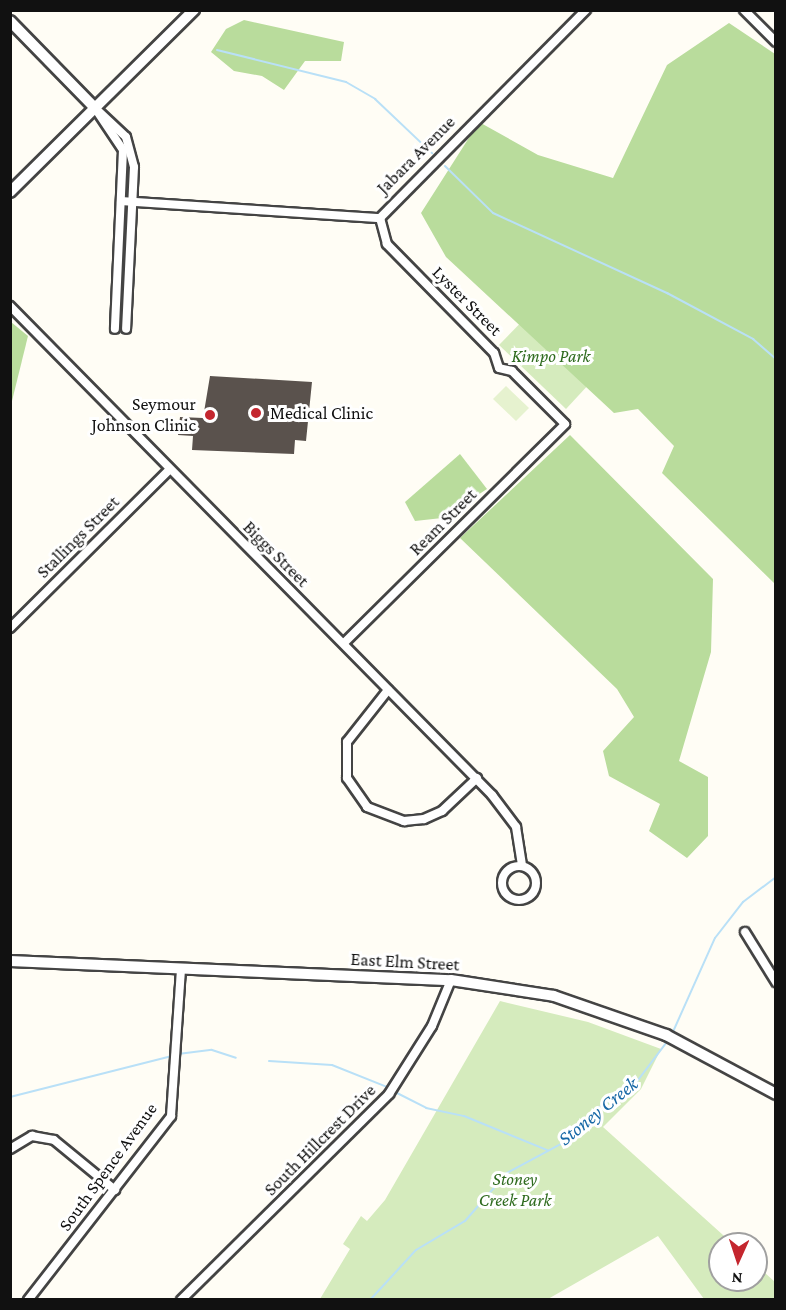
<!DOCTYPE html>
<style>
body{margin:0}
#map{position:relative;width:786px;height:1310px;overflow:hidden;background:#fffdf5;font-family:"Crimson Pro",serif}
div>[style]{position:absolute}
.green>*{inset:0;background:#d5ebbd}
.forest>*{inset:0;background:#b9dc9c}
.pitch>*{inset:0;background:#e6f2cf}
.stream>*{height:2px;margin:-1px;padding:0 1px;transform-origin:1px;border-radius:1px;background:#b9e0f7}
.building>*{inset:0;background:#5a524d}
.roads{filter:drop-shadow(2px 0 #444) drop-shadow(-2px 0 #444) drop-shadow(0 2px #444) drop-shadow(0 -2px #444)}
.minor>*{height:8px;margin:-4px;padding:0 4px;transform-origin:4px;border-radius:4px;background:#fff}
.minor>.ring{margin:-4px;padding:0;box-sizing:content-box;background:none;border:8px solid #fff;border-radius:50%}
.tertiary>*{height:10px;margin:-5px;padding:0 5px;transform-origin:5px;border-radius:5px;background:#fff}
.dots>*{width:16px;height:16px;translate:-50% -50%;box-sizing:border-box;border:3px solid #fff;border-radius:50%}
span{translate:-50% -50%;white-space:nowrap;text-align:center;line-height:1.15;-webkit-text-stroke:6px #fff;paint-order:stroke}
.street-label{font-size:18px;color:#111}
.park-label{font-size:18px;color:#2f6b1f;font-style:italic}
.poi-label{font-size:18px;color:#111}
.right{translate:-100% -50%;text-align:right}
.left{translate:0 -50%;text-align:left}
.water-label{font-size:20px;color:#1768a6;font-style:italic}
.frame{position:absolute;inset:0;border:12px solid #111;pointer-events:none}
.north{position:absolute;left:708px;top:1232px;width:60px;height:60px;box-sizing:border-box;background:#fff;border:2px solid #a0a0a0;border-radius:50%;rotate:183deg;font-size:16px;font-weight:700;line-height:24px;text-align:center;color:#111}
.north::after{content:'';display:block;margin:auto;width:21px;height:27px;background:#c4262e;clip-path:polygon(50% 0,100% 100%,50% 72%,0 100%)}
</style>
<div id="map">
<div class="green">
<div style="clip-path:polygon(537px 306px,603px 369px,566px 409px,499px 345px)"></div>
<div style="clip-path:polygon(500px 1001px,588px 1022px,661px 1049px,641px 1089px,603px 1127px,733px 1244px,720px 1244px,720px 1280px,756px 1280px,756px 1265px,775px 1282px,775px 1299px,704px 1299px,658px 1236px,548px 1299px,320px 1299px,350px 1249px,343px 1244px,361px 1216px,367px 1221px,385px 1200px)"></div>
</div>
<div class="forest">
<div style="clip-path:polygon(244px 20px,344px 42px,341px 61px,305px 61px,284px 90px,262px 76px,234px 71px,211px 52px,226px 29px)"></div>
<div style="clip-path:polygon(729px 23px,775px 54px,775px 584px,662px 473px,674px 446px,638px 409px,614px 413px,446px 257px,421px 213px,479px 122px,538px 155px,613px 178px,667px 65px)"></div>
<div style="clip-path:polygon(11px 322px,28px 336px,11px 405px)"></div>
<div style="clip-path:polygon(570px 435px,713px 579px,711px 652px,679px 761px,708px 777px,708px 836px,687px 858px,649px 831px,660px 804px,609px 776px,603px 751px,634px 717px,617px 689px,460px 538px)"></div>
<div style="clip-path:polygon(460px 454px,487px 489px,442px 518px,415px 521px,405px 502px)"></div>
</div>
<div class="pitch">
<div style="clip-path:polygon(506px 386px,529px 408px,516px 421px,493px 399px)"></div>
</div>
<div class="stream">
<div style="left:217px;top:50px;width:133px;rotate:13.9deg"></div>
<div style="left:346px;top:82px;width:34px;rotate:30deg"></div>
<div style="left:375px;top:99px;width:79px;rotate:43.5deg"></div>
<div style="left:445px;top:166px;width:67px;rotate:44.4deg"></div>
<div style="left:493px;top:213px;width:192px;rotate:24.7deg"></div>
<div style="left:667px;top:293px;width:98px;rotate:28.1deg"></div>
<div style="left:753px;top:339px;width:30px;rotate:41deg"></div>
<div style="left:672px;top:1034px;width:105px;rotate:-65.9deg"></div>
<div style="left:715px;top:938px;width:46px;rotate:-52.1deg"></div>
<div style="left:743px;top:902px;width:41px;rotate:-37.1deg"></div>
<div style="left:178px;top:1054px;width:34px;rotate:-7deg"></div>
<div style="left:212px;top:1050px;width:25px;rotate:18deg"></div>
<div style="left:269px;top:1061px;width:63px;rotate:3.6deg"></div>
<div style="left:332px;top:1065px;width:59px;rotate:21.8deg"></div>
<div style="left:397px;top:1093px;width:33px;rotate:27deg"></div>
<div style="left:426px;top:1108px;width:39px;rotate:12deg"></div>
<div style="left:464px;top:1116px;width:90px;rotate:22.3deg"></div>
<div style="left:10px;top:1097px;width:167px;rotate:-14.2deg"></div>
<div style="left:370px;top:1300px;width:68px;rotate:-47.4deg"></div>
<div style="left:416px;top:1250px;width:57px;rotate:-30.6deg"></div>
<div style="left:465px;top:1221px;width:64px;rotate:-48.8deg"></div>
<div style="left:507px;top:1173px;width:72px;rotate:-28.4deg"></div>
<div style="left:570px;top:1139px;width:43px;rotate:-47.8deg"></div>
<div style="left:599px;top:1107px;width:38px;rotate:-30deg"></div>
<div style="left:632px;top:1088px;width:61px;rotate:-52.9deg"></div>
</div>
<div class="building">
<div style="clip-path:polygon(210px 376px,312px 382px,306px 441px,295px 440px,294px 454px,192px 450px,193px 436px,178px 435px,180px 417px,203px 418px)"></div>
</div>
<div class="roads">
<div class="minor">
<div style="left:744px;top:10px;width:45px;rotate:45deg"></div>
<div style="left:95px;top:108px;width:42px;rotate:43.1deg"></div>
<div style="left:126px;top:137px;width:31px;rotate:75deg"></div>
<div style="left:134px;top:167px;width:162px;rotate:92.8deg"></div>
<div style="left:97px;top:111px;width:47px;rotate:56.3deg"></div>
<div style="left:123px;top:150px;width:179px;rotate:92.6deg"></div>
<div style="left:121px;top:201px;width:260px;rotate:3.8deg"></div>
<div style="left:380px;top:218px;width:293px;rotate:-45.3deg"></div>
<div style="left:10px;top:306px;width:687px;rotate:45.41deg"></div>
<div style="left:492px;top:795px;width:40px;rotate:53deg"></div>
<div style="left:516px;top:827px;width:39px;rotate:81deg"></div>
<div style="left:10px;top:628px;width:224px;rotate:-44.8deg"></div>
<div style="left:344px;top:643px;width:311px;rotate:-44.7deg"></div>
<div style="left:565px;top:424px;width:75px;rotate:-135deg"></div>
<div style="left:512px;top:371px;width:13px;rotate:-167deg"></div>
<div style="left:499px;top:368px;width:16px;rotate:-108deg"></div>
<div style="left:494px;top:353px;width:153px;rotate:-134.5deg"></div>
<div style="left:387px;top:244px;width:27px;rotate:-105deg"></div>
<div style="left:388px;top:690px;width:66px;rotate:128.3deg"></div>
<div style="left:347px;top:742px;width:36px;rotate:90deg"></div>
<div style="left:347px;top:778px;width:35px;rotate:55deg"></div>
<div style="left:367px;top:807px;width:40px;rotate:21deg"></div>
<div style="left:404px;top:821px;width:20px;rotate:-6deg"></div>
<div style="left:424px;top:819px;width:20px;rotate:-24deg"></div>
<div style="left:442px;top:811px;width:48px;rotate:-43.3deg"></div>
<div class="ring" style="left:502px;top:866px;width:26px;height:26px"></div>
<div style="left:745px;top:932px;width:59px;rotate:58.2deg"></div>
<div style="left:10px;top:1149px;width:26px;rotate:-31deg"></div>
<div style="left:32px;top:1136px;width:22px;rotate:10deg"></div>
<div style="left:54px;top:1140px;width:79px;rotate:39.3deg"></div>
<div style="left:28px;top:1300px;width:233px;rotate:-52.1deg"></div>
<div style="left:171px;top:1116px;width:148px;rotate:-86.1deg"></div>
<div style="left:181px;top:1300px;width:293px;rotate:-44.7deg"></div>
<div style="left:389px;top:1094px;width:80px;rotate:-57.7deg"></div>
<div style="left:432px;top:1026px;width:50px;rotate:-67.6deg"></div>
</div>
<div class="tertiary">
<div style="left:10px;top:21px;width:122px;rotate:45.7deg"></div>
<div style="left:10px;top:192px;width:259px;rotate:-44.7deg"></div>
<div style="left:10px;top:961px;width:441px;rotate:2.5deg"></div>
<div style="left:451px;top:980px;width:104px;rotate:8.8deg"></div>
<div style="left:554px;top:996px;width:119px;rotate:19.2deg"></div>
<div style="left:666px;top:1035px;width:125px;rotate:28.2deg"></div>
</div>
</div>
<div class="dots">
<div style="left:256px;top:413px;background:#c4262e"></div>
<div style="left:210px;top:415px;background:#c4262e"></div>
</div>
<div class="street-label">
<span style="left:416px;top:155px;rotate:-45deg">Jabara Avenue</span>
<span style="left:467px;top:301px;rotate:45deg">Lyster Street</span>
<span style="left:443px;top:522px;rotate:-45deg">Ream Street</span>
<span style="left:78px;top:537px;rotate:-45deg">Stallings Street</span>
<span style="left:276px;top:554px;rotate:45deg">Biggs Street</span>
<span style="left:405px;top:962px;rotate:3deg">East Elm Street</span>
<span style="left:320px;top:1140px;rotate:-45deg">South Hillcrest Drive</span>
<span style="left:108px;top:1167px;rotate:-54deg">South Spence Avenue</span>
</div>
<div class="park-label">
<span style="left:551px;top:356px">Kimpo Park</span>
<span style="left:515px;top:1190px">Stoney<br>Creek Park</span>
</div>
<div class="poi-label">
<span class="right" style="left:196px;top:415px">Seymour<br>Johnson Clinic</span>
<span class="left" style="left:270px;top:413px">Medical Clinic</span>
</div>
<div class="water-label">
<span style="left:598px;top:1111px;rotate:-39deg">Stoney Creek</span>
</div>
<div class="frame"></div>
<div class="north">N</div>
</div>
